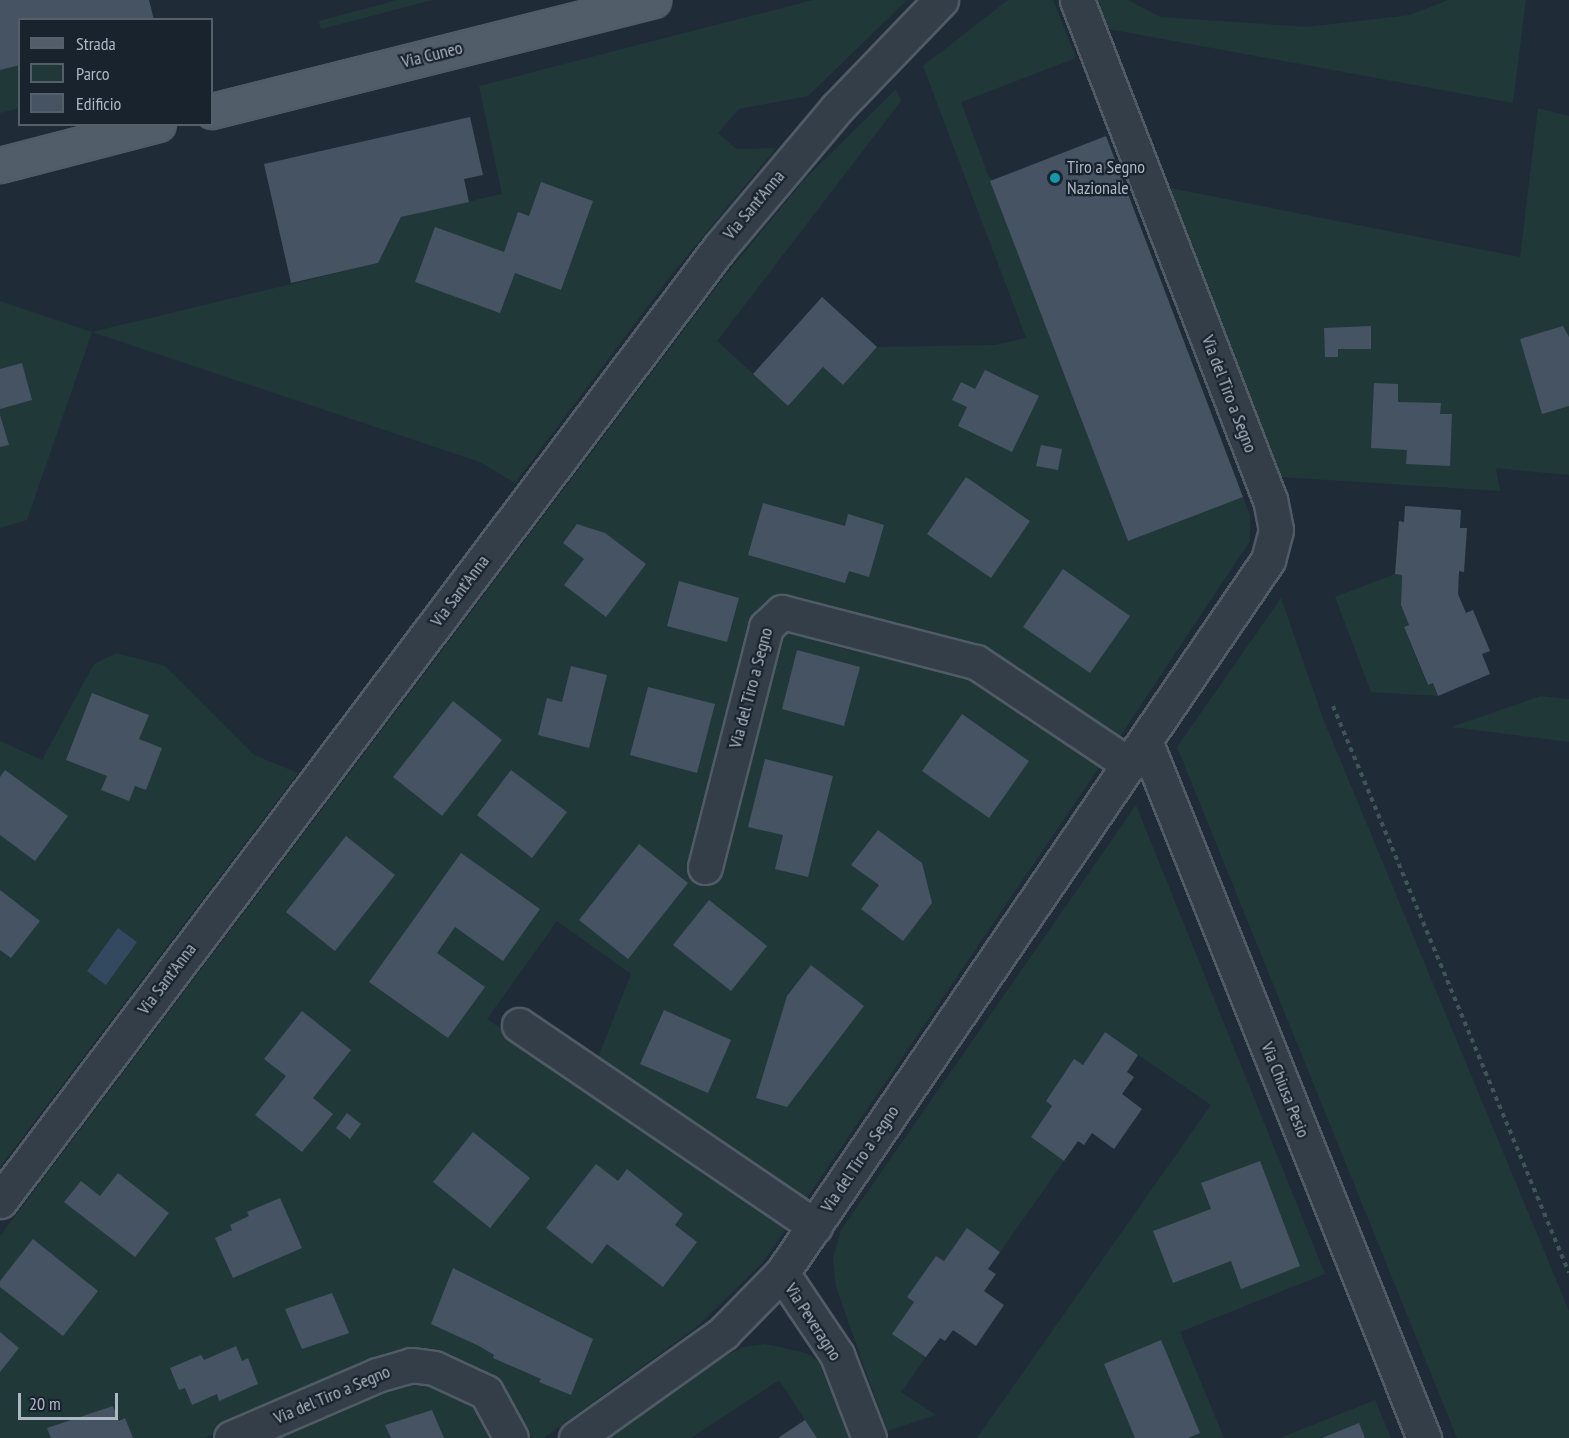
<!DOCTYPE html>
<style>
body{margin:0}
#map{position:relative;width:1569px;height:1438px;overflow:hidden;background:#1f2c38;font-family:"PT Sans Narrow",sans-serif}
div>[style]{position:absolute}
.green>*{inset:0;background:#213839}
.water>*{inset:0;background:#324960}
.building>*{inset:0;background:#455362}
.path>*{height:4px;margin-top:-2px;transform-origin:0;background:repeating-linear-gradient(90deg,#3f5556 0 4.5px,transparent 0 9px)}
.roads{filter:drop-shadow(2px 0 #505b66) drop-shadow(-2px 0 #505b66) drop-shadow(0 2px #505b66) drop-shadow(0 -2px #505b66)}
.minor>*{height:33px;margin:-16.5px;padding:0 16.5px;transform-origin:16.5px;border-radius:16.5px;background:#333e48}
.major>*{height:33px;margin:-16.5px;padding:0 16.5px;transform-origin:16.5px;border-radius:16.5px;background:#515d68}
.dots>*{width:16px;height:16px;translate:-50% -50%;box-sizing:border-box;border:3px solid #19232d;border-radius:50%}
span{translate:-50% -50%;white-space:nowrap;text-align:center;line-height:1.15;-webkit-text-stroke:4.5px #19232d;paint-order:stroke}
.street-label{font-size:18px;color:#adb8c5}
.poi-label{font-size:18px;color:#adb8c5}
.left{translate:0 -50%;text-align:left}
.legend{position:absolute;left:18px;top:18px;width:195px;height:108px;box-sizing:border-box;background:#19232d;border:2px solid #545f6a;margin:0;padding:8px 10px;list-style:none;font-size:18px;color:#adb8c5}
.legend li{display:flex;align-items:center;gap:12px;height:30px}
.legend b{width:30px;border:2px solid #545f6a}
.scale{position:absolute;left:18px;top:1393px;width:100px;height:27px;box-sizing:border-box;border:3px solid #adb8c5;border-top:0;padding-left:8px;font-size:18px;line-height:21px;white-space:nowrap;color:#adb8c5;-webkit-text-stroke:4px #19232d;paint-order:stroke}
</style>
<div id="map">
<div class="green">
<div style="clip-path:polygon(397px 0,433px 0,321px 29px,319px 21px)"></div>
<div style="clip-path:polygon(813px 0,907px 0,808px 96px,739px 109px,718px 133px,736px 149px,776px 148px,672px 274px,515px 483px,480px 462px,92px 332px,27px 520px,0 528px,0 301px,92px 332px,378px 263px,401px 217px,502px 194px,479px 86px)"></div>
<div style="clip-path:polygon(1008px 0,1053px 0,1076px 58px,961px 102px,988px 175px,1243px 497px,1250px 514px,1250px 541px,1119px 738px,990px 651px,790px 599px,773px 645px,783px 629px,958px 671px,1100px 766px,804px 1202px,597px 1060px,631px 974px,557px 921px,487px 1019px,788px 1226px,762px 1263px,699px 1325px,544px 1438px,522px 1438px,503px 1400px,387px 1359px,204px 1438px,0 1438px,0 1236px,724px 277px,804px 180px,896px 89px,901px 101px,717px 341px,788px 406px,823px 367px,843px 385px,877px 347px,995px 345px,1026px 338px,923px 66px)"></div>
<div style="clip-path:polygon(1097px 0,1128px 0,1160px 17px,1307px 27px,1410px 15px,1448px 0,1526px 0,1513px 103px,1108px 29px)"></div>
<div style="clip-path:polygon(19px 65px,19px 108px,0 113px,0 70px)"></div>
<div style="clip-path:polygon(1538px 108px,1569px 116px,1569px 475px,1496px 468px,1500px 491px,1281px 477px,1170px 188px,1520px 257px)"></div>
<div style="clip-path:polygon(1395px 574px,1402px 575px,1401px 605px,1409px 625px,1404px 628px,1427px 685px,1433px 683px,1438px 696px,1371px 692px,1335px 597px)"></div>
<div style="clip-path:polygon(1281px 598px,1324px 721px,1569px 1311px,1569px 1438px,1457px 1438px,1177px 747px)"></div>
<div style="clip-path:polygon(116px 653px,165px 666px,254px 755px,298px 773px,0 1167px,0 741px,42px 760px,94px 664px)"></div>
<div style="clip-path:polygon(1541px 696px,1569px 699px,1569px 742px,1451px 727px)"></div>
<div style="clip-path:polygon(1136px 805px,1325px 1274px,1180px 1332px,1224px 1438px,977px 1438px,1211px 1105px,1105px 1032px,1083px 1065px,1074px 1060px,1046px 1101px,1052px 1106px,1031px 1137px,1064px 1161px,1000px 1252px,967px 1229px,944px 1261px,936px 1256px,908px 1297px,914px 1302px,926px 1357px,901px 1392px,936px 1415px,887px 1431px,836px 1287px,833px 1258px,841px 1230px)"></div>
<div style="clip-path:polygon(765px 1344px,806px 1353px,819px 1362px,849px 1438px,817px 1438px,779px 1380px,691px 1438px,609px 1438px,720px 1359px,743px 1347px)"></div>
<div style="clip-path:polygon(400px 1378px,466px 1392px,501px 1438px,260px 1438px)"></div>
<div style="clip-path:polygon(1375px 1400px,1391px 1438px,1280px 1438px)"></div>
</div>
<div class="water">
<div style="clip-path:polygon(118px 928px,137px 942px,106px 985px,87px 971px)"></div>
</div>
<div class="building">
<div style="clip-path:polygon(0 0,149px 0,154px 20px,20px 20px,20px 65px,0 70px)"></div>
<div style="clip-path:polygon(470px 117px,483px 175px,464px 179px,469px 202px,401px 217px,378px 263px,291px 283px,264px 164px)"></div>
<div style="clip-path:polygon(1106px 136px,1243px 497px,1128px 541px,990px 181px)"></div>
<div style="clip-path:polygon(541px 182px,593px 201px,561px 290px,515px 273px,500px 313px,415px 282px,435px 227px,504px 252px,518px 212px,529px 216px)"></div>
<div style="clip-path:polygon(822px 297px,877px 347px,843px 385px,823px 367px,788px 406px,753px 374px)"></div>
<div style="clip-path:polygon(1371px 326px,1371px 349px,1338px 349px,1338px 357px,1325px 357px,1324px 328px)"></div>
<div style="clip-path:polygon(1563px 326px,1569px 337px,1569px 406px,1542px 414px,1520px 339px)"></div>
<div style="clip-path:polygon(22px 363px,32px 400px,0 409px,0 369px)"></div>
<div style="clip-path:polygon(985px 370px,1039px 396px,1012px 452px,958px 426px,967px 407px,952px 400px,961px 382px,975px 389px)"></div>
<div style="clip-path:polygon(1374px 383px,1398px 384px,1398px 402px,1441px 403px,1440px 414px,1452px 414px,1450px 466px,1406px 464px,1407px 450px,1371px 448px)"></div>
<div style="clip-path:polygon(0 415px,9px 445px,0 447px)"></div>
<div style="clip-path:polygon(1041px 445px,1062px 449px,1058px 470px,1036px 466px)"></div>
<div style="clip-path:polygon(966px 477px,1030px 521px,991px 578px,927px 534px)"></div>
<div style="clip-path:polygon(763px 503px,845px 526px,848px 514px,884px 525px,869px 577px,849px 571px,845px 583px,748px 555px)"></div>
<div style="clip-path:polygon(1405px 506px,1461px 510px,1460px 528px,1467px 528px,1464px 572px,1459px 571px,1458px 594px,1466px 613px,1473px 610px,1490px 651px,1482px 654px,1490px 674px,1438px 696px,1433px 683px,1428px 685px,1404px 627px,1409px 625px,1401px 605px,1402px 575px,1395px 574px,1399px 521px,1404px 522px)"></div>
<div style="clip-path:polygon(577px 524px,605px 533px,646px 564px,606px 617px,564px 585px,584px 559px,563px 543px)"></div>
<div style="clip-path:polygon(1063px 569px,1130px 616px,1090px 673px,1023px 627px)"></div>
<div style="clip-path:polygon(679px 581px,739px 598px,727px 642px,667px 626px)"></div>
<div style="clip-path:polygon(797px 650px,860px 667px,844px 726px,782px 709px)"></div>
<div style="clip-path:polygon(571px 666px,607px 675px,589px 748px,538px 735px,547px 698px,562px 702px)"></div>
<div style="clip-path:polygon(648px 687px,715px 704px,697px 773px,630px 755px)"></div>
<div style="clip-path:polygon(92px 693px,149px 715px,139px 739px,162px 748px,146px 790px,135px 786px,129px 801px,101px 790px,107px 776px,66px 760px)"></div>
<div style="clip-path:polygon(453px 701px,502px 740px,442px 816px,393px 777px)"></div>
<div style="clip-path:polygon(962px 714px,1029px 761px,989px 818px,922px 771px)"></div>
<div style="clip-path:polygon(765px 759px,833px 776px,808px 877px,775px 869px,783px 835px,748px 827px)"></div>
<div style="clip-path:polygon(5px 770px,68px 816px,35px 861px,0 835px,0 777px)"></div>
<div style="clip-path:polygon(511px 770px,567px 812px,532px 858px,477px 815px)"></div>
<div style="clip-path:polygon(878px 830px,922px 863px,932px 903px,903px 941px,861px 909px,879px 885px,851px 865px)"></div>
<div style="clip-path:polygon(346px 836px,395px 875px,335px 951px,286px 912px)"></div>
<div style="clip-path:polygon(639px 844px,688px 883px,628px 959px,579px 920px)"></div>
<div style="clip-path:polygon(461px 853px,540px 909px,503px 961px,455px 927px,437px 953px,485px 987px,448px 1038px,369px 982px)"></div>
<div style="clip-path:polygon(0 890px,40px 921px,11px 958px,0 950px)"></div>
<div style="clip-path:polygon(709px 900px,767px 946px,731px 991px,673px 945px)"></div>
<div style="clip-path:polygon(811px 965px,864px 1006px,787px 1107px,756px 1098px,787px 996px)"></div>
<div style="clip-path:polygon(664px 1010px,731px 1040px,708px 1093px,640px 1064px)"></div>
<div style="clip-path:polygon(302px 1011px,351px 1050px,313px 1098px,333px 1114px,302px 1152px,255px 1115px,286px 1076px,264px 1059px)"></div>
<div style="clip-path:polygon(1105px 1032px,1138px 1055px,1127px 1072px,1134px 1077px,1122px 1094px,1142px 1109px,1114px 1149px,1092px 1133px,1084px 1145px,1078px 1141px,1064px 1161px,1031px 1137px,1052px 1106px,1046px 1101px,1074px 1059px,1083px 1065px)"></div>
<div style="clip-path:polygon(347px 1113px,361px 1124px,350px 1139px,336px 1128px)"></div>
<div style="clip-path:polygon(473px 1132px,530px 1178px,490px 1228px,433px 1182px)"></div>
<div style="clip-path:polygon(1260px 1161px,1300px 1266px,1241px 1289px,1231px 1261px,1173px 1283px,1153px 1231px,1211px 1209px,1201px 1183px)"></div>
<div style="clip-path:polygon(596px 1164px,618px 1181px,627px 1169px,683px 1214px,675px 1225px,697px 1242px,663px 1287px,607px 1244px,592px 1264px,546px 1228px)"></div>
<div style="clip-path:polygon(118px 1173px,169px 1213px,135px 1257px,64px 1202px,81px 1181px,100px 1196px)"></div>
<div style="clip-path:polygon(280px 1198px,302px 1248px,233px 1278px,215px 1238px,232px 1230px,230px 1225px,249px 1216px,247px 1212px)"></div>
<div style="clip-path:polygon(967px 1228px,1000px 1252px,988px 1269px,996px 1274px,984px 1291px,1004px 1305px,976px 1346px,953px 1330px,945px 1341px,940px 1338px,926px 1357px,892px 1334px,914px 1302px,907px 1297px,936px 1256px,944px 1261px)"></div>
<div style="clip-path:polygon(33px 1239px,98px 1291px,63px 1336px,0 1287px,0 1281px)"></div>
<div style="clip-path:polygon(453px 1268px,593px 1339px,571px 1395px,539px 1382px,541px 1379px,493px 1358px,494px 1355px,479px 1346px,431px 1324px)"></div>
<div style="clip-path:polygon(332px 1293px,349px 1333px,302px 1349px,285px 1309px)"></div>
<div style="clip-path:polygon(0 1332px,19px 1348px,0 1372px)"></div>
<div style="clip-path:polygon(1161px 1340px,1200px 1433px,1188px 1438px,1135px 1438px,1104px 1364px)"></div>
<div style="clip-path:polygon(236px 1346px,242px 1361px,248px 1358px,258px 1384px,219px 1401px,217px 1394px,192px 1405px,185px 1388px,179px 1390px,170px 1368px,201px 1355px,204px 1360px)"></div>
<div style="clip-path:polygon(113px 1406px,119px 1421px,125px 1418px,133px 1438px,51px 1438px,47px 1428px)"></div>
<div style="clip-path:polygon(432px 1410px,444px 1438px,391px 1438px,385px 1425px)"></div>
<div style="clip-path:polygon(805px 1420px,817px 1438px,778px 1438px)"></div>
<div style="clip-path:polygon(1359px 1423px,1365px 1438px,1322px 1438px)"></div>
</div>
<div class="path">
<div style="left:1333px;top:706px;width:614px;rotate:67.4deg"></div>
</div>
<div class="roads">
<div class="minor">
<div style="left:1146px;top:743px;width:749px;rotate:68.2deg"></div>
<div style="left:705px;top:867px;width:248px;rotate:-75.7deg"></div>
<div style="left:766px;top:627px;width:22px;rotate:-43deg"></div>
<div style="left:782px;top:612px;width:200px;rotate:14.5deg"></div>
<div style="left:976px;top:662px;width:185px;rotate:33.8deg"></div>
<div style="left:519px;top:1025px;width:358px;rotate:34.2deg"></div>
<div style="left:0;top:1201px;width:1195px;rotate:-52.96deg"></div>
<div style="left:720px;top:247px;width:182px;rotate:-49.9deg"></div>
<div style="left:837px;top:108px;width:150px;rotate:-46.1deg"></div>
<div style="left:782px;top:1273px;width:99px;rotate:56.1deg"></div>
<div style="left:837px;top:1355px;width:89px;rotate:68.9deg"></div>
<div style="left:231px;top:1438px;width:159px;rotate:-23.3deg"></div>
<div style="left:377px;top:1375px;width:35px;rotate:-16deg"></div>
<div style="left:411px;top:1365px;width:23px;rotate:7deg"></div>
<div style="left:434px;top:1368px;width:57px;rotate:24.8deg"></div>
<div style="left:486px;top:1392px;width:52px;rotate:61.5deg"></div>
<div style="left:576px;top:1438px;width:181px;rotate:-35.5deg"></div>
<div style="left:723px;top:1333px;width:84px;rotate:-45.5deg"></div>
<div style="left:782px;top:1273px;width:863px;rotate:-55.72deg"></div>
<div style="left:1268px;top:560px;width:31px;rotate:-75deg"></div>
<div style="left:1276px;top:530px;width:31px;rotate:-101deg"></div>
<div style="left:1270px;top:500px;width:536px;rotate:-111.11deg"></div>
</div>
<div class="major">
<div style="left:212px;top:111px;width:455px;rotate:-14.1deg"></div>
<div style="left:0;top:165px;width:163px;rotate:-14.5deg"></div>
</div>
</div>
<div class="dots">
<div style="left:1055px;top:178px;background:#0f9aa8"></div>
</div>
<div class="street-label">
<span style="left:432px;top:55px;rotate:-14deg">Via Cuneo</span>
<span style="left:754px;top:205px;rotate:-50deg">Via Sant'Anna</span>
<span style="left:1229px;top:394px;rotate:69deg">Via del Tiro a Segno</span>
<span style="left:460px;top:591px;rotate:-53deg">Via Sant'Anna</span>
<span style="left:751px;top:688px;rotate:-75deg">Via del Tiro a Segno</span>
<span style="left:167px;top:979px;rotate:-53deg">Via Sant'Anna</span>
<span style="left:1285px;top:1090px;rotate:68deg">Via Chiusa Pesio</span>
<span style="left:860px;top:1159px;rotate:-56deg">Via del Tiro a Segno</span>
<span style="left:813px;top:1322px;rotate:57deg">Via Peveragno</span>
<span style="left:332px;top:1395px;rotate:-23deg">Via del Tiro a Segno</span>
</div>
<div class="poi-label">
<span class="left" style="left:1067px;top:178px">Tiro a Segno<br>Nazionale</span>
</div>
<ul class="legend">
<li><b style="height:8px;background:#515d68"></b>Strada</li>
<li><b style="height:16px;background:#213839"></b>Parco</li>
<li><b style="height:16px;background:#455362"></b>Edificio</li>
</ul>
<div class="scale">20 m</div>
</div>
